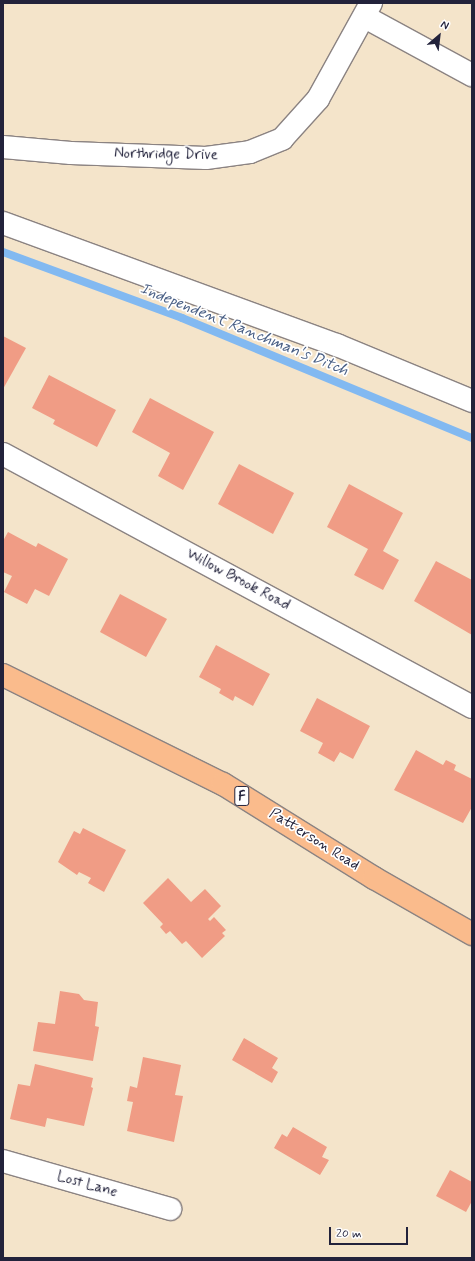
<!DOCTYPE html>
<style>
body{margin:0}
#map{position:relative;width:475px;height:1261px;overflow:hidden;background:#f4e4ca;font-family:Mynerve,sans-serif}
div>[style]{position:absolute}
.stream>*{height:8px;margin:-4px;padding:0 4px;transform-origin:4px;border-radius:4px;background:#82b9f1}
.building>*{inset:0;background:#f09c85}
.roads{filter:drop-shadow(1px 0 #8b8382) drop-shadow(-1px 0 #8b8382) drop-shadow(0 1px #8b8382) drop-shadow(0 -1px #8b8382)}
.minor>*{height:22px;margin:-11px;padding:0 11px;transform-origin:11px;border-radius:11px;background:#fff}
.major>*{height:22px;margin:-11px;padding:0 11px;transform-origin:11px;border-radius:11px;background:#fabb8c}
span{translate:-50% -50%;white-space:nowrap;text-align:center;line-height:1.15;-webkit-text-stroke:3.5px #fff;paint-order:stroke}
.shield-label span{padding:1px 3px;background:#fff;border:1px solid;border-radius:3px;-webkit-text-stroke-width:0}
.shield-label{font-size:14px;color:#22223b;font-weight:700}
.street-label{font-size:15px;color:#22223b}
.water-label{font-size:16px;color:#485e84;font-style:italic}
.frame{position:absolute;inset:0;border:4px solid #22223b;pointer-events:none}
.north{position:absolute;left:419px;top:16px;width:40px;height:40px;-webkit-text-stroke:3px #fff;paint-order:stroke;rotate:28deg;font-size:11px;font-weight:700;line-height:16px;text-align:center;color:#22223b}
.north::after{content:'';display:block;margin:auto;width:14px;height:18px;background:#22223b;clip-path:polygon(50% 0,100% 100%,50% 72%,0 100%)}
.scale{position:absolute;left:329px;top:1227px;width:79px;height:18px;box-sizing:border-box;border:2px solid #22223b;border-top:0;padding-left:5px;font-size:12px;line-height:14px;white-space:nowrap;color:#22223b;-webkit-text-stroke:3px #fff;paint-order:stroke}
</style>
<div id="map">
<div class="stream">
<div style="left:3px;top:252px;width:191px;rotate:20.2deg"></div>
<div style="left:182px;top:318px;width:314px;rotate:22.5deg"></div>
</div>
<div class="building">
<div style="clip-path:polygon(3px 336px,26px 348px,3px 389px)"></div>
<div style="clip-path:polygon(49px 375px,116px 410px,97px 447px,53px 424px,55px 420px,32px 408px)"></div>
<div style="clip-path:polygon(150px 398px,214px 432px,183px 490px,158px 476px,170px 453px,132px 432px)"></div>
<div style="clip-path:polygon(239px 464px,294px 493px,273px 534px,218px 504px)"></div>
<div style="clip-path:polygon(349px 484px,403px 513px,383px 551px,399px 560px,383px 590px,354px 575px,368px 549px,327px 527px)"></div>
<div style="clip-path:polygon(8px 532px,36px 547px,38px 543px,68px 559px,49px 596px,35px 589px,27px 604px,4px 592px,12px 576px,3px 572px,3px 541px)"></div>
<div style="clip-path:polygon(436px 561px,472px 580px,472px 635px,414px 601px)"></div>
<div style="clip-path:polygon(120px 594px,167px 619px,146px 657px,100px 632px)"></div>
<div style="clip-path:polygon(216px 645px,270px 674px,253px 706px,235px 696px,233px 701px,219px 693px,221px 689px,199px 677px)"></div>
<div style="clip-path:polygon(317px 698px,370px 726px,353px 759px,340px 752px,334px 762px,318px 753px,323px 743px,300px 731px)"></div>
<div style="clip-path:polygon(416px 750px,443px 765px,446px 760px,456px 765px,454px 770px,472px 779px,472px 807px,463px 823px,394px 790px)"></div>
<div style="clip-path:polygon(83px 828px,126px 850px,104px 892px,88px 883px,91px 878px,79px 872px,77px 875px,58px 862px,74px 831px,80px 834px)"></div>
<div style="clip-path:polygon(168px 878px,191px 902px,205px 889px,221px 906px,208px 919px,210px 921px,214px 917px,226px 930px,222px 933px,225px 936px,202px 958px,186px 941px,182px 944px,170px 931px,166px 934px,160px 927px,163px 924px,143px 903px)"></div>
<div style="clip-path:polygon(60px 991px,79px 994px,84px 1000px,98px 1002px,95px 1026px,99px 1027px,93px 1061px,33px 1051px,38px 1022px,55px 1024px)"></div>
<div style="clip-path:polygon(244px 1038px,278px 1058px,272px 1068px,278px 1072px,272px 1083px,232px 1060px)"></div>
<div style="clip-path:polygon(143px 1057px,181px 1065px,175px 1095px,183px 1096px,174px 1142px,127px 1131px,133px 1102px,127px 1101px,130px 1086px,137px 1088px)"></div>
<div style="clip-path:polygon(35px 1064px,93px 1078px,91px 1087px,93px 1088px,84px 1126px,47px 1118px,45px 1127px,10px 1119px,18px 1084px,30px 1086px)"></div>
<div style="clip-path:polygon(293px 1127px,327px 1147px,322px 1157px,329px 1160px,320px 1175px,274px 1148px,282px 1134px,287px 1137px)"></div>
<div style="clip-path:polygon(450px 1170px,472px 1182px,472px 1201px,466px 1212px,436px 1196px)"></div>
</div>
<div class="roads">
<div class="minor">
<div style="left:365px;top:17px;width:122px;rotate:28.5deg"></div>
<div style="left:3px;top:147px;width:68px;rotate:5deg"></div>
<div style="left:71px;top:153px;width:135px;rotate:2.1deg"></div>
<div style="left:206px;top:158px;width:44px;rotate:-7.8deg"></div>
<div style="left:250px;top:152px;width:35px;rotate:-22deg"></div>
<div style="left:282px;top:139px;width:54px;rotate:-48deg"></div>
<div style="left:318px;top:99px;width:110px;rotate:-61.1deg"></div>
<div style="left:3px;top:223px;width:356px;rotate:20.1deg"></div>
<div style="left:337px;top:345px;width:146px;rotate:22.5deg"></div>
<div style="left:3px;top:454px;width:533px;rotate:28.34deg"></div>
<div style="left:3px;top:1161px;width:174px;rotate:16deg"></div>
</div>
<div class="major">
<div style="left:3px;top:675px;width:246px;rotate:26.4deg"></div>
<div style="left:223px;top:784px;width:178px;rotate:31.9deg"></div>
<div style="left:374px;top:878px;width:113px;rotate:29.7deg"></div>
</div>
</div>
<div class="shield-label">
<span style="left:242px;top:796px">F</span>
</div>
<div class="street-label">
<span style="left:166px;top:155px;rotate:1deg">Northridge Drive</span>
<span style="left:238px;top:580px;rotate:28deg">Willow Brook Road</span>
<span style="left:314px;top:840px;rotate:32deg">Patterson Road</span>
<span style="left:87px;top:1185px;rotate:16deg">Lost Lane</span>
</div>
<div class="water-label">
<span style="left:244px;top:330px;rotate:22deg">Independent Ranchman's Ditch</span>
</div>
<div class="frame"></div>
<div class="north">N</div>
<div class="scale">20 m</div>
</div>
